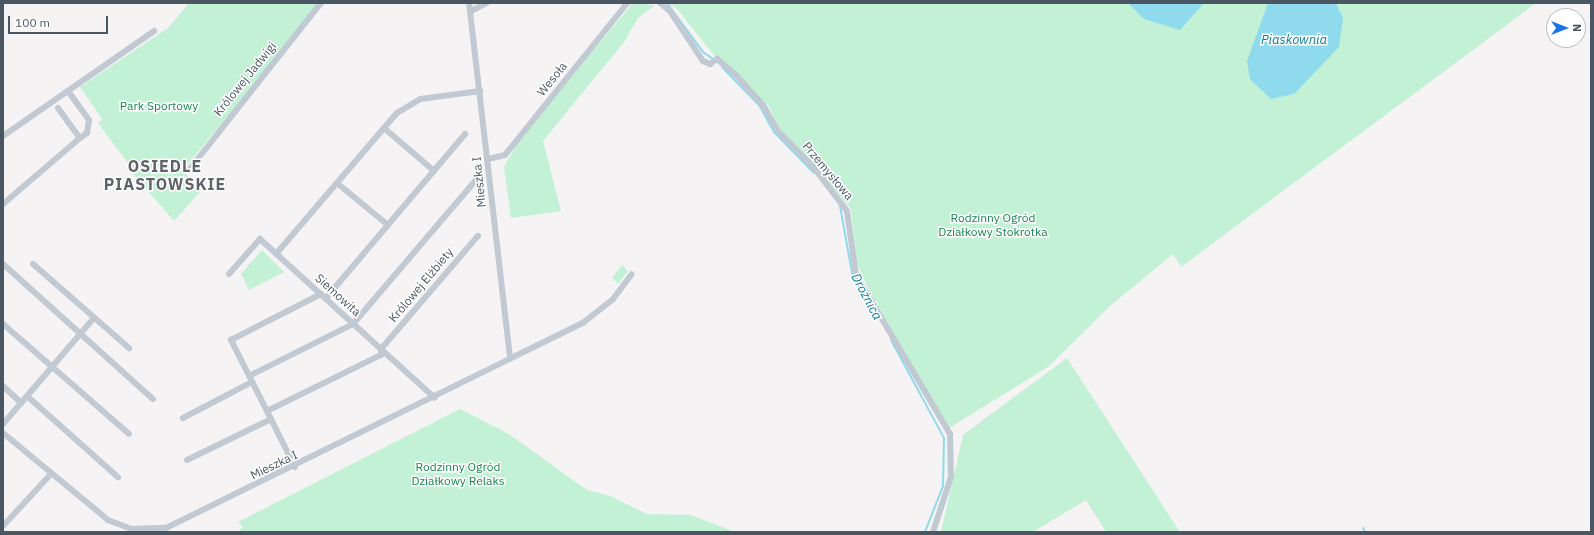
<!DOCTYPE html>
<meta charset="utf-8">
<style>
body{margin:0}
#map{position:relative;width:1594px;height:535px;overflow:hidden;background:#f5f3f3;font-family:"IBM Plex Sans",sans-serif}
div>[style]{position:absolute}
.green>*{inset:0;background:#c3f1d5}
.water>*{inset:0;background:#90daee}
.stream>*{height:2px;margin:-1px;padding:0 1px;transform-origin:1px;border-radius:1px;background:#90daee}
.minor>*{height:6px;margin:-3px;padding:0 3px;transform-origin:3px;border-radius:3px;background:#c1cad2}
span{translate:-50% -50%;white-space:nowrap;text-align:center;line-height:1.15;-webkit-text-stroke:3px #fff;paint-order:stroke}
.street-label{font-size:12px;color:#4a5661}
.park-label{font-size:12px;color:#17864f}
.water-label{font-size:13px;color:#0c7c9b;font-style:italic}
.district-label{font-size:16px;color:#5f6368;font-weight:700;letter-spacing:1px}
.frame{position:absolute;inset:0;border:4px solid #4a5661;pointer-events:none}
.north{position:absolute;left:1546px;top:8px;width:40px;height:40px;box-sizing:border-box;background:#fff;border:1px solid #b7bbc0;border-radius:50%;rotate:90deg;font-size:11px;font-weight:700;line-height:16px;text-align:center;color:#4a5661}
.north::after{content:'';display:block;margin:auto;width:14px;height:18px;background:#1a73e8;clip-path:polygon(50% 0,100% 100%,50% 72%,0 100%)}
.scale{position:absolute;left:8px;top:16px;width:100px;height:18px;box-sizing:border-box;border:2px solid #4a5661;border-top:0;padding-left:5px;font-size:12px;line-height:14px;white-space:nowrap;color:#4a5661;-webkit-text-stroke:3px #fff;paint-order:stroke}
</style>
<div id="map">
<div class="green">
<div style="clip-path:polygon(189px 3px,322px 3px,187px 165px,186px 174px,200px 192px,174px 221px,128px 168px,131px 167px,98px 123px,102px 119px,80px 87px,168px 28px)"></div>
<div style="clip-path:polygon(633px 3px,655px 5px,638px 18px,624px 42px,543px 141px,561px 211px,511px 218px,504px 167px,523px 134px)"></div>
<div style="clip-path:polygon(667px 3px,1536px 3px,1181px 267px,1173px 254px,1110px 306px,1048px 367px,949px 428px,868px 289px,857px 263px,851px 209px,779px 127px,768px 105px,713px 54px,677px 9px)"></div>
<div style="clip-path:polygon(262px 250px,284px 272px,249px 290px,241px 274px)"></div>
<div style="clip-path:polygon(622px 265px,628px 271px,618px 284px,612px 278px)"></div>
<div style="clip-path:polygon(1067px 358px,1180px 532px,1106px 532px,1086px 500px,1033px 532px,941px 532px,963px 435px)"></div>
<div style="clip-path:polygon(460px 409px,509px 434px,587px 490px,610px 496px,647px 514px,691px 515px,735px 532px,238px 532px,243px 527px,238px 522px)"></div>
</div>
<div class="water">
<div style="clip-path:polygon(1128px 3px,1204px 3px,1180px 30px,1144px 19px)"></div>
<div style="clip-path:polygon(1268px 3px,1336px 3px,1343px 18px,1339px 47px,1294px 94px,1271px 99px,1250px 79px,1247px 61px)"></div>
</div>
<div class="stream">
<div style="left:667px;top:3px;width:61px;rotate:53.7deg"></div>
<div style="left:703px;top:52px;width:12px;rotate:35deg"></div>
<div style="left:722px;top:67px;width:53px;rotate:45.8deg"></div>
<div style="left:759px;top:105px;width:31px;rotate:61deg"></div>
<div style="left:774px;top:132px;width:57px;rotate:45.7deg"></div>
<div style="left:840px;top:206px;width:68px;rotate:79.8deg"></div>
<div style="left:852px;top:273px;width:31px;rotate:61deg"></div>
<div style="left:891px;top:340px;width:111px;rotate:61.6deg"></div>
<div style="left:944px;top:438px;width:48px;rotate:91.2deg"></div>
<div style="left:943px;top:486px;width:49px;rotate:111.4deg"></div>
<div style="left:1363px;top:528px;width:4px;rotate:63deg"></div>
</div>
<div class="minor">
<div style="left:469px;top:3px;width:358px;rotate:83.4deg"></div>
<div style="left:660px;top:3px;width:13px;rotate:39deg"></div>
<div style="left:670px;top:11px;width:60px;rotate:56.6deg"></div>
<div style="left:703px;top:61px;width:8px;rotate:23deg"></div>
<div style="left:710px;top:64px;width:9px;rotate:-36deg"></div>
<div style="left:717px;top:59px;width:25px;rotate:40deg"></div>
<div style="left:736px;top:75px;width:40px;rotate:48deg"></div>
<div style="left:763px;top:105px;width:30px;rotate:60deg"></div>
<div style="left:778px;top:131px;width:52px;rotate:45.8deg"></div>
<div style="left:814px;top:168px;width:54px;rotate:52.5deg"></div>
<div style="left:847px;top:211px;width:65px;rotate:82deg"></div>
<div style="left:856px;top:275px;width:185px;rotate:59.4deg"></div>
<div style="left:950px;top:434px;width:43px;rotate:88.7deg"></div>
<div style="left:951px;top:477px;width:58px;rotate:108.1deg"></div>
<div style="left:471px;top:11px;width:18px;rotate:-27deg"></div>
<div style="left:58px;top:108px;width:37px;rotate:54deg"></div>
<div style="left:80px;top:138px;width:9px;rotate:-36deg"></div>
<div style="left:87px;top:133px;width:13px;rotate:-81deg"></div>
<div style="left:89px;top:120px;width:36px;rotate:-126deg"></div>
<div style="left:384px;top:128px;width:66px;rotate:40.7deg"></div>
<div style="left:3px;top:136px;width:184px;rotate:-34.8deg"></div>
<div style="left:488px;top:159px;width:17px;rotate:-13deg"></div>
<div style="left:505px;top:155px;width:195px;rotate:-51.2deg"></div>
<div style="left:189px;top:170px;width:213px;rotate:-51.7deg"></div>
<div style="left:337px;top:183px;width:66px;rotate:39.5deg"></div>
<div style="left:3px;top:204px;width:101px;rotate:-40.6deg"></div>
<div style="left:276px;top:254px;width:186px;rotate:-49.4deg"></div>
<div style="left:397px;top:113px;width:27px;rotate:-31deg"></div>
<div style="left:420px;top:99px;width:61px;rotate:-7.6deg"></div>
<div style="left:3px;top:264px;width:202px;rotate:42deg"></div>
<div style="left:33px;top:264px;width:128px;rotate:41.2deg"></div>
<div style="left:229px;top:274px;width:47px;rotate:-48.5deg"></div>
<div style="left:260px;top:239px;width:236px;rotate:42.3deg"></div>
<div style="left:326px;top:298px;width:215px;rotate:-49.7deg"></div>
<div style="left:3px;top:324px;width:167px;rotate:41.1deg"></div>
<div style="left:249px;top:376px;width:116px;rotate:-26.6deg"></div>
<div style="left:353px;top:324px;width:188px;rotate:-49.5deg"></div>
<div style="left:3px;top:386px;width:25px;rotate:43deg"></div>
<div style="left:27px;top:396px;width:122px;rotate:41.7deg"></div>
<div style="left:267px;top:411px;width:80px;rotate:-116.9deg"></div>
<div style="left:231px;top:340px;width:101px;rotate:-27.1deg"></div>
<div style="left:183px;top:418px;width:78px;rotate:-27.6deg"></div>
<div style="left:3px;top:424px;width:138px;rotate:-49.4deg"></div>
<div style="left:3px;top:433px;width:136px;rotate:39.6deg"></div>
<div style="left:108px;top:520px;width:25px;rotate:21deg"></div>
<div style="left:131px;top:529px;width:35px;rotate:-2deg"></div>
<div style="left:166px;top:528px;width:466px;rotate:-26.2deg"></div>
<div style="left:584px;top:322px;width:37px;rotate:-38deg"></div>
<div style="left:613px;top:299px;width:31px;rotate:-53deg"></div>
<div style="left:187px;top:460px;width:93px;rotate:-26deg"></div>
<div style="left:295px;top:467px;width:63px;rotate:-116.6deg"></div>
<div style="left:267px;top:411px;width:127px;rotate:-26.2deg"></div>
<div style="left:381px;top:355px;width:6px;rotate:-90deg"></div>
<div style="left:381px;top:349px;width:149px;rotate:-49.4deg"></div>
<div style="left:3px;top:526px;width:71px;rotate:-47.3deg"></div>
</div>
<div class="street-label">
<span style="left:245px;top:79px;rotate:-51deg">Królowej Jadwigi</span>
<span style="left:552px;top:79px;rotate:-51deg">Wesoła</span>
<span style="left:828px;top:171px;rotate:50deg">Przemysłowa</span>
<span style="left:479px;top:182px;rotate:-96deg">Mieszka I</span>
<span style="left:421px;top:285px;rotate:-50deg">Królowej Elżbiety</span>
<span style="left:338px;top:295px;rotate:42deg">Siemowita</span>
<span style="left:274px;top:465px;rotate:-26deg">Mieszka I</span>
</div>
<div class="park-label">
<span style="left:159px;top:106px">Park Sportowy</span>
<span style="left:993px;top:225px">Rodzinny Ogród<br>Działkowy Stokrotka</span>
<span style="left:458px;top:474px">Rodzinny Ogród<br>Działkowy Relaks</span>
</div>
<div class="water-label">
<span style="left:1294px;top:40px">Piaskownia</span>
<span style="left:866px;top:297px;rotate:62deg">Drożnica</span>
</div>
<div class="district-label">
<span style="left:165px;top:175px">OSIEDLE<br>PIASTOWSKIE</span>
</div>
<div class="frame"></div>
<div class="north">N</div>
<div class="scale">100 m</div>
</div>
